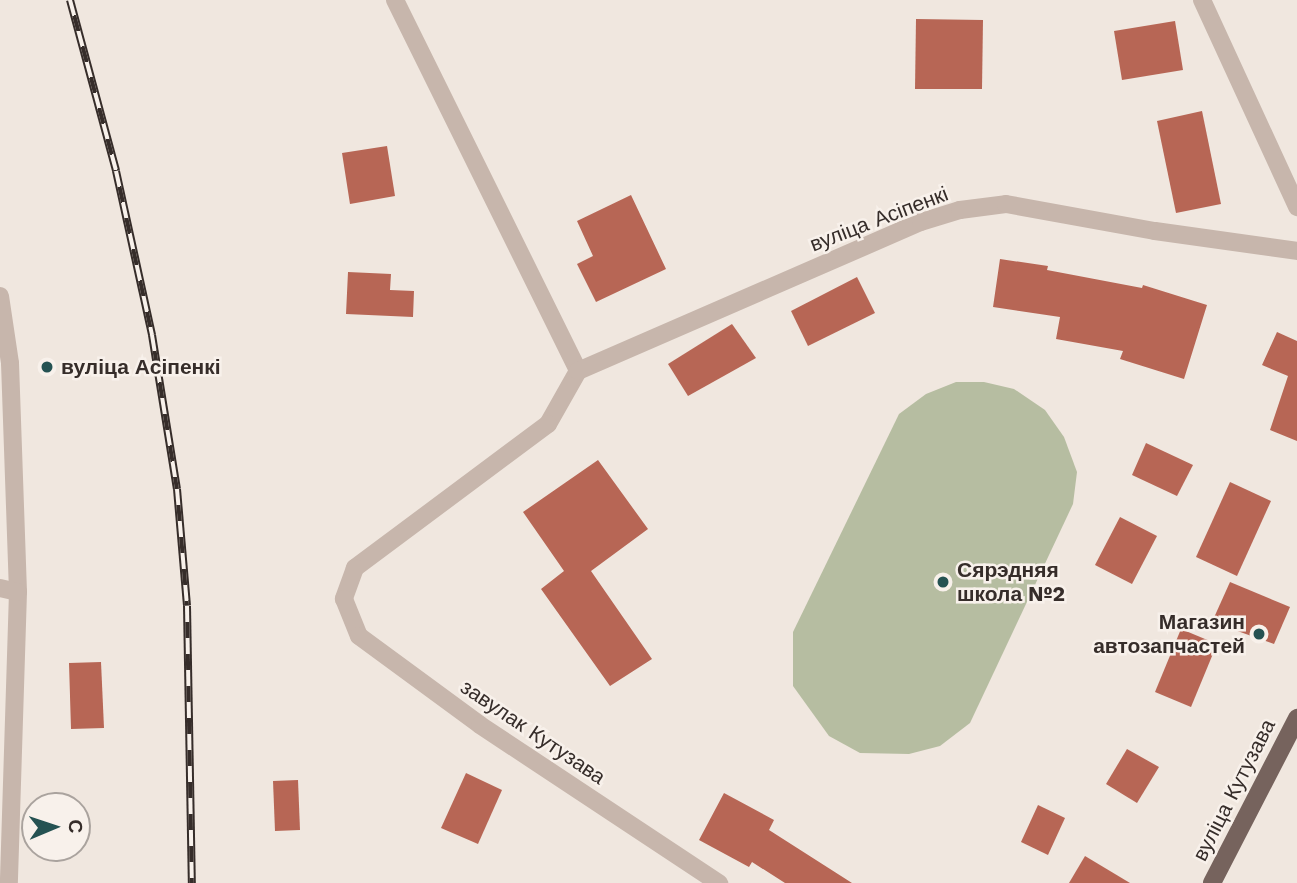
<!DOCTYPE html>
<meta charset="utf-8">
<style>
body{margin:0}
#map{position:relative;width:1297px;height:883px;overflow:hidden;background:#f0e7df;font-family:"Work Sans",sans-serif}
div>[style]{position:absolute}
.green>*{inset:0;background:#b6bda1}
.building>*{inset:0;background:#b76655}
.minor>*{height:18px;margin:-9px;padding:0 9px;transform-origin:9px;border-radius:9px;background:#c7b6ac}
.major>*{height:18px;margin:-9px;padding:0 9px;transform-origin:9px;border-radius:9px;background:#76635d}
.rail>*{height:8px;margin-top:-4px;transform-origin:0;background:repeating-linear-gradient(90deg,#f8f1eb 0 16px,#362d2a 0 32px);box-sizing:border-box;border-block:2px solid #362d2a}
.dots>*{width:19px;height:19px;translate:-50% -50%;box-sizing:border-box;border:4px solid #f8f1eb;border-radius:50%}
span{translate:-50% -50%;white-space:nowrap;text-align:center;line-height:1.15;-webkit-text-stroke:5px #f8f1eb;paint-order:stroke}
.street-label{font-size:21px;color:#362d2a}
.poi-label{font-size:21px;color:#362d2a;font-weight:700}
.left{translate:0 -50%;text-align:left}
.right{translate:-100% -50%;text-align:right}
.north{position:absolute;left:21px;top:792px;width:70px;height:70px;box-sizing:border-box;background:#f8f1eb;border:2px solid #aaa39e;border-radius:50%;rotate:88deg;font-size:19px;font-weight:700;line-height:28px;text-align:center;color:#362d2a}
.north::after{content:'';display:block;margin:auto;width:24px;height:32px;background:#255252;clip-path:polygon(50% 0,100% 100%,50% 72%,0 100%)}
</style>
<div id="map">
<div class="green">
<div style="clip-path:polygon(956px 382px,984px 382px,1014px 389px,1045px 410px,1064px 437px,1077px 472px,1073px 504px,970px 723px,940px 746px,909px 754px,860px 753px,829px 736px,793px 686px,793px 632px,899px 414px,926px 394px)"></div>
</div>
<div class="building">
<div style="clip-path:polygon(916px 19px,983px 20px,982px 89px,915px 89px)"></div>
<div style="clip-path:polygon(1175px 21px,1183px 70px,1122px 80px,1114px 31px)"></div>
<div style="clip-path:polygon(1202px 111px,1221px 204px,1176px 213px,1157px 121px)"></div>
<div style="clip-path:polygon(387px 146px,395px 196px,350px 204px,342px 153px)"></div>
<div style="clip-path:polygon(631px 195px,666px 269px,596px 302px,577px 264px,593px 256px,577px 221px)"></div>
<div style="clip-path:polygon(1000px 259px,1048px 266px,1047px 270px,1142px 288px,1143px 285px,1207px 305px,1184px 379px,1120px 359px,1123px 351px,1056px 339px,1060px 317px,993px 307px)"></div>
<div style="clip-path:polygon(348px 272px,391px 274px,390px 290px,414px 291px,413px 317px,346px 314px)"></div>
<div style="clip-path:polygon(857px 277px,875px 313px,808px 346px,791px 311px)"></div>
<div style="clip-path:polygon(732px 324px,756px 358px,688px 396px,668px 364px)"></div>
<div style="clip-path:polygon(1277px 332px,1297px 341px,1297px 441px,1270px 430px,1288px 376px,1262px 365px)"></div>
<div style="clip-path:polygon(1146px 443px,1193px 465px,1177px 496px,1132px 475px)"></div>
<div style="clip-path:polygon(598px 460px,648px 529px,591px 571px,652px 659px,610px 686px,541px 589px,564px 571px,523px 512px)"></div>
<div style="clip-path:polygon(1230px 482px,1271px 501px,1237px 576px,1196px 557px)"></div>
<div style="clip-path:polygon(1120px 517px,1157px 536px,1132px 584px,1095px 565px)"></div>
<div style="clip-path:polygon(1230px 582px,1290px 607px,1274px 644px,1212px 622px)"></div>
<div style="clip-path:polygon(1181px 629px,1217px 644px,1191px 707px,1155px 692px)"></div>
<div style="clip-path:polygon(101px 662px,104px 728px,71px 729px,69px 663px)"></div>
<div style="clip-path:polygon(1127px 749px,1159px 767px,1137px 803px,1106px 784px)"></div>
<div style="clip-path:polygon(466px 773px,502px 790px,478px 844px,441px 828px)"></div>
<div style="clip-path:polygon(298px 780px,300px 830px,275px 831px,273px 781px)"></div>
<div style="clip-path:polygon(724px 793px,774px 820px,769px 830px,852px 883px,785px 883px,752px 862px,749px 867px,699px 840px)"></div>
<div style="clip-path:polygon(1038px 805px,1065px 818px,1048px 855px,1021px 842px)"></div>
<div style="clip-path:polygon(1085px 856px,1130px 883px,1069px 883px)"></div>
</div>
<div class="minor">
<div style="left:395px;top:0;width:414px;rotate:63.7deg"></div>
<div style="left:578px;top:371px;width:61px;rotate:119.5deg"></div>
<div style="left:548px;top:424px;width:241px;rotate:143.3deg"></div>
<div style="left:355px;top:568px;width:33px;rotate:110deg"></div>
<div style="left:344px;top:599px;width:40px;rotate:68deg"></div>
<div style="left:359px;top:636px;width:150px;rotate:36.3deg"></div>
<div style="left:480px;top:725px;width:287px;rotate:33.5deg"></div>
<div style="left:1202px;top:0;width:228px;rotate:65.3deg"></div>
<div style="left:0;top:296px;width:68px;rotate:81.5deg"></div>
<div style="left:10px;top:363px;width:229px;rotate:88deg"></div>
<div style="left:18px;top:592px;width:291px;rotate:91.8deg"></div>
<div style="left:578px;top:371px;width:374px;rotate:-23.5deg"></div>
<div style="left:921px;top:222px;width:41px;rotate:-17.1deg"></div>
<div style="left:960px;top:210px;width:46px;rotate:-7.4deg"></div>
<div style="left:1006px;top:204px;width:151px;rotate:10.3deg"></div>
<div style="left:1155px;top:231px;width:143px;rotate:8deg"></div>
<div style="left:0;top:588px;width:18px;rotate:13deg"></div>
</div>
<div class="major">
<div style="left:1212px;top:883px;width:186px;rotate:-62.7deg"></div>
</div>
<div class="rail">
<div style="left:70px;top:0;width:177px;rotate:74.9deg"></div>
<div style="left:116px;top:171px;width:168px;rotate:77.6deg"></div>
<div style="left:152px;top:335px;width:156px;rotate:80.8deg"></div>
<div style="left:177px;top:489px;width:117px;rotate:85.1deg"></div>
<div style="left:187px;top:606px;width:277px;rotate:89deg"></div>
</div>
<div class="dots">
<div style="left:47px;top:367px;background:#255252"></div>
<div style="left:943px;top:582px;background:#255252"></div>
<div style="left:1259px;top:634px;background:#255252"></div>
</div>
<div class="street-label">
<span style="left:879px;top:219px;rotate:-21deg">вуліца Асіпенкі</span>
<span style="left:533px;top:732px;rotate:34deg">завулак Кутузава</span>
<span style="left:1234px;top:790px;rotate:-63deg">вуліца Кутузава</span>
</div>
<div class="poi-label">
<span class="left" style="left:61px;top:367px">вуліца Асіпенкі</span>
<span class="left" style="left:957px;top:582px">Сярэдняя<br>школа №2</span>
<span class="right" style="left:1245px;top:634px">Магазин<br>автозапчастей</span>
</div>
<div class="north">С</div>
</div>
